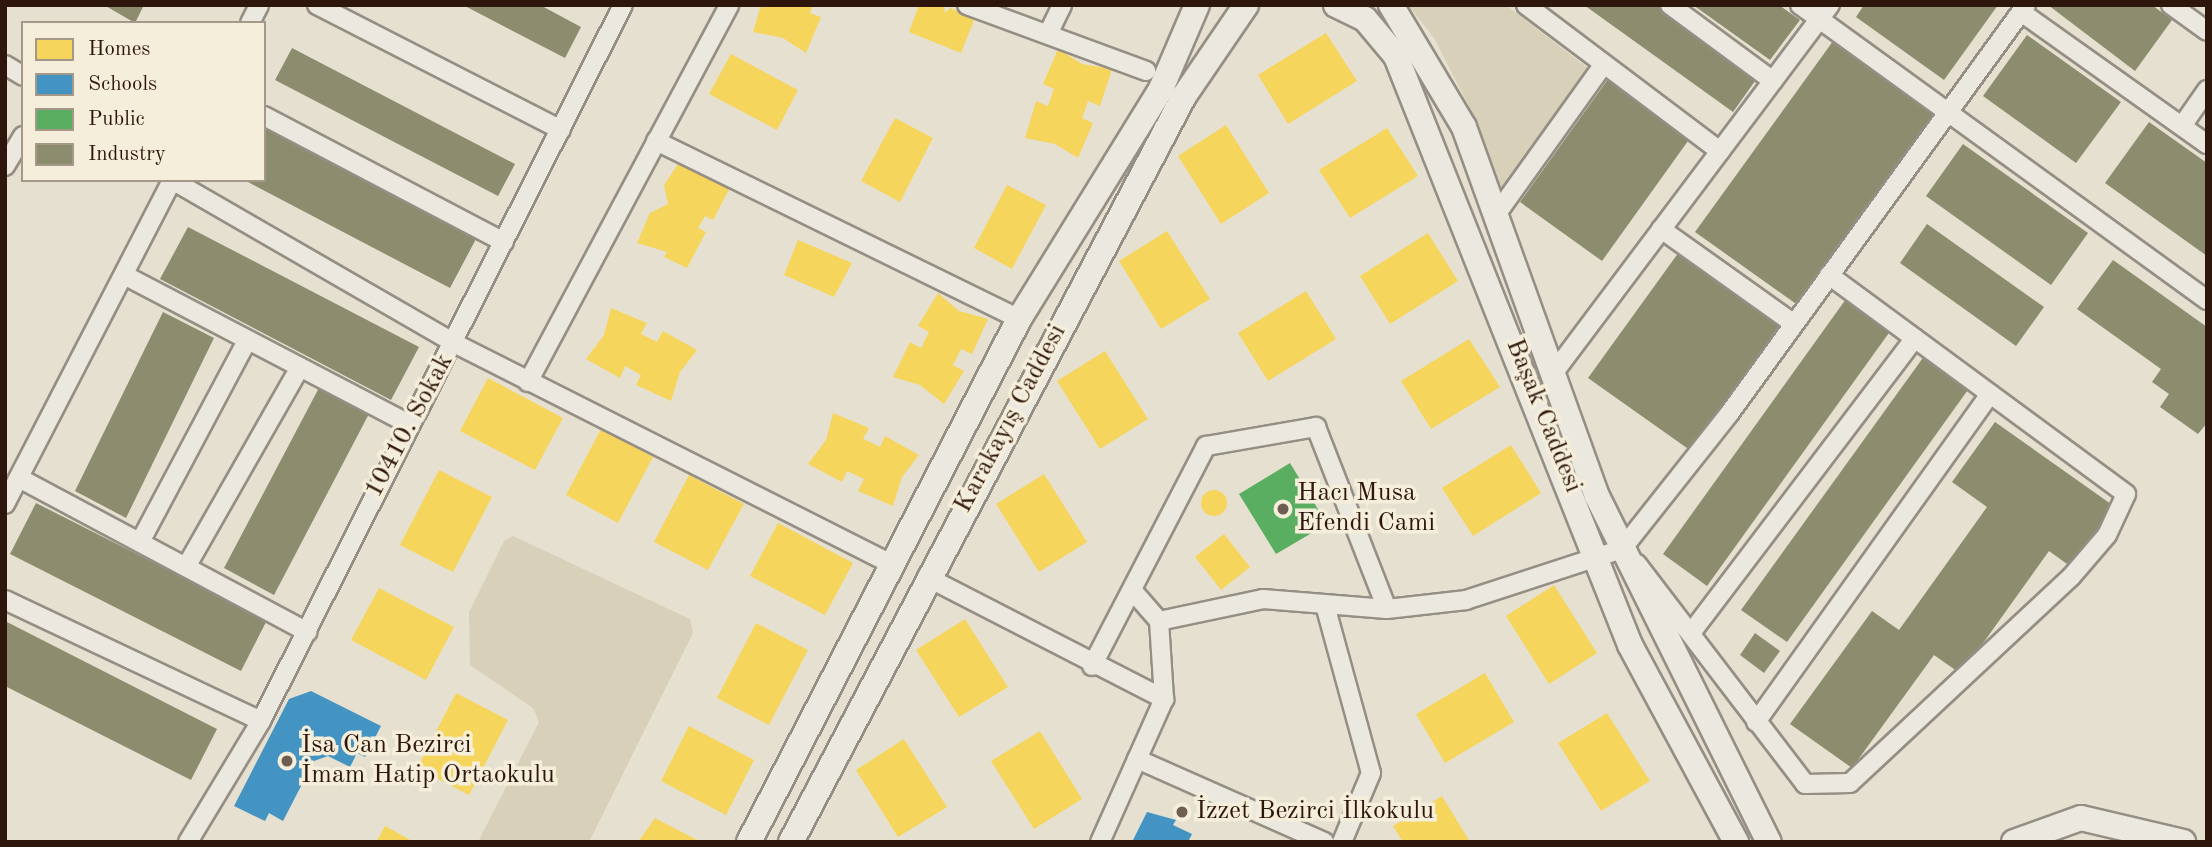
<!DOCTYPE html>
<meta charset="utf-8">
<style>
body{margin:0}
#map{position:relative;width:2212px;height:847px;overflow:hidden;background:#e6e0d0;font-family:"Old Standard TT",serif}
div>[style]{position:absolute}
.green>*{inset:0;background:#d9d0b9}
.homes>*{inset:0;background:#f6d55c}
.round{border-radius:50%}
.schools>*{inset:0;background:#4393c3}
.public>*{inset:0;background:#5aae61}
.industry>*{inset:0;background:#8c8c6e}
.roads{filter:drop-shadow(2px 0 #958e84) drop-shadow(-2px 0 #958e84) drop-shadow(0 2px #958e84) drop-shadow(0 -2px #958e84)}
.street>*{height:18px;margin:-9px;padding:0 9px;transform-origin:9px;border-radius:9px;background:#ebe8e0}
.secondary>*{height:24px;margin:-12px;padding:0 12px;transform-origin:12px;border-radius:12px;background:#ebe8e0}
.dots>*{width:19px;height:19px;translate:-50% -50%;box-sizing:border-box;border:4px solid #f5eeda;border-radius:50%}
span{translate:-50% -50%;white-space:nowrap;text-align:center;line-height:1.15;-webkit-text-stroke:7px #f5eeda;paint-order:stroke}
.street-label{font-size:26px;color:#2e160c}
.poi-label{font-size:26px;color:#2e160c}
.left{translate:0 -50%;text-align:left}
.frame{position:absolute;inset:0;border:7px solid #2e160c;pointer-events:none}
.legend{position:absolute;left:21px;top:21px;width:245px;height:161px;box-sizing:border-box;background:#f5eeda;border:2px solid #a59888;margin:0;padding:9px 12px;list-style:none;font-size:21px;color:#2e160c}
.legend li{display:flex;align-items:center;gap:14px;height:35px}
.legend b{width:35px;border:2px solid #a59888}
</style>
<div id="map">
<div class="green">
<div style="clip-path:polygon(1408px 5px,1506px 5px,1589px 69px,1502px 190px,1474px 116px,1434px 38px)"></div>
<div style="clip-path:polygon(513px 536px,690px 619px,693px 633px,589px 842px,479px 840px,539px 722px,533px 708px,470px 665px,469px 612px,504px 541px)"></div>
</div>
<div class="homes">
<div style="clip-path:polygon(761px 5px,813px 5px,810px 13px,821px 17px,806px 53px,783px 38px,753px 32px)"></div>
<div style="clip-path:polygon(919px 5px,944px 5px,945px 13px,950px 8px,975px 18px,961px 53px,909px 32px)"></div>
<div style="clip-path:polygon(1326px 33px,1357px 81px,1288px 124px,1258px 75px)"></div>
<div style="clip-path:polygon(1058px 49px,1082px 64px,1112px 69px,1100px 106px,1088px 101px,1085px 110px,1082px 118px,1093px 123px,1078px 158px,1055px 144px,1025px 138px,1036px 101px,1048px 106px,1054px 89px,1043px 84px)"></div>
<div style="clip-path:polygon(731px 54px,798px 90px,777px 130px,709px 94px)"></div>
<div style="clip-path:polygon(895px 118px,933px 138px,900px 202px,861px 181px)"></div>
<div style="clip-path:polygon(1226px 125px,1269px 193px,1221px 224px,1178px 156px)"></div>
<div style="clip-path:polygon(1387px 128px,1418px 176px,1350px 218px,1319px 170px)"></div>
<div style="clip-path:polygon(682px 158px,706px 177px,709px 172px,732px 184px,713px 220px,705px 216px,698px 228px,706px 232px,687px 268px,664px 257px,667px 252px,637px 243px,650px 213px,668px 204px,664px 185px)"></div>
<div style="clip-path:polygon(1007px 185px,1046px 205px,1012px 269px,974px 248px)"></div>
<div style="clip-path:polygon(1167px 231px,1210px 299px,1161px 329px,1119px 261px)"></div>
<div style="clip-path:polygon(1428px 233px,1458px 281px,1390px 324px,1360px 276px)"></div>
<div style="clip-path:polygon(798px 240px,852px 263px,834px 297px,784px 275px)"></div>
<div style="clip-path:polygon(1306px 291px,1336px 339px,1268px 381px,1238px 333px)"></div>
<div style="clip-path:polygon(938px 293px,959px 311px,988px 319px,972px 354px,961px 349px,953px 365px,964px 371px,944px 404px,920px 385px,893px 377px,910px 342px,921px 348px,929px 332px,918px 326px)"></div>
<div style="clip-path:polygon(611px 308px,647px 323px,641px 334px,657px 342px,663px 331px,697px 350px,680px 372px,671px 401px,636px 385px,641px 375px,625px 366px,620px 378px,586px 359px,604px 335px)"></div>
<div style="clip-path:polygon(1469px 339px,1500px 387px,1431px 429px,1401px 381px)"></div>
<div style="clip-path:polygon(1105px 351px,1148px 419px,1100px 449px,1057px 381px)"></div>
<div style="clip-path:polygon(488px 378px,563px 418px,535px 470px,460px 431px)"></div>
<div style="clip-path:polygon(833px 413px,869px 428px,863px 439px,872px 443px,880px 447px,885px 436px,919px 455px,902px 477px,893px 506px,858px 491px,864px 479px,847px 471px,842px 482px,808px 464px,826px 440px)"></div>
<div style="clip-path:polygon(601px 429px,653px 457px,618px 523px,566px 495px)"></div>
<div style="clip-path:polygon(1511px 445px,1541px 493px,1473px 536px,1442px 488px)"></div>
<div style="clip-path:polygon(439px 470px,492px 497px,453px 572px,400px 545px)"></div>
<div style="clip-path:polygon(1044px 474px,1087px 542px,1039px 572px,996px 504px)"></div>
<div style="clip-path:polygon(689px 475px,744px 504px,708px 570px,654px 542px)"></div>
<div class="round" style="left:1201px;top:490px;width:26px;height:26px"></div>
<div style="clip-path:polygon(778px 523px,853px 563px,825px 615px,750px 576px)"></div>
<div style="clip-path:polygon(1224px 534px,1250px 567px,1221px 590px,1195px 557px)"></div>
<div style="clip-path:polygon(1554px 585px,1597px 653px,1549px 684px,1506px 616px)"></div>
<div style="clip-path:polygon(379px 588px,454px 627px,426px 680px,351px 640px)"></div>
<div style="clip-path:polygon(965px 619px,1008px 687px,959px 717px,916px 650px)"></div>
<div style="clip-path:polygon(756px 623px,808px 650px,769px 725px,717px 698px)"></div>
<div style="clip-path:polygon(1485px 673px,1514px 722px,1445px 763px,1416px 714px)"></div>
<div style="clip-path:polygon(456px 693px,508px 720px,469px 795px,417px 768px)"></div>
<div style="clip-path:polygon(1607px 713px,1650px 781px,1601px 811px,1558px 743px)"></div>
<div style="clip-path:polygon(689px 726px,754px 760px,726px 815px,661px 781px)"></div>
<div style="clip-path:polygon(1040px 731px,1082px 799px,1034px 829px,991px 761px)"></div>
<div style="clip-path:polygon(904px 739px,947px 807px,898px 837px,856px 770px)"></div>
<div style="clip-path:polygon(1442px 796px,1470px 842px,1403px 842px,1393px 826px)"></div>
<div style="clip-path:polygon(655px 818px,701px 842px,638px 842px)"></div>
<div style="clip-path:polygon(385px 826px,414px 842px,376px 842px)"></div>
</div>
<div class="schools">
<div style="clip-path:polygon(311px 691px,381px 726px,365px 757px,357px 753px,350px 767px,328px 756px,314px 761px,283px 821px,269px 813px,265px 821px,234px 806px,289px 699px)"></div>
<div style="clip-path:polygon(1147px 812px,1176px 820px,1173px 825px,1192px 834px,1188px 842px,1132px 842px)"></div>
</div>
<div class="public">
<div style="clip-path:polygon(1290px 463px,1327px 524px,1276px 554px,1239px 494px)"></div>
</div>
<div class="industry">
<div style="clip-path:polygon(104px 5px,144px 5px,135px 23px)"></div>
<div style="clip-path:polygon(463px 5px,540px 5px,581px 27px,565px 58px)"></div>
<div style="clip-path:polygon(1584px 5px,1664px 5px,1760px 74px,1733px 112px)"></div>
<div style="clip-path:polygon(1693px 5px,1779px 5px,1800px 20px,1770px 60px)"></div>
<div style="clip-path:polygon(1864px 5px,1998px 5px,1944px 80px,1856px 17px)"></div>
<div style="clip-path:polygon(2048px 5px,2152px 5px,2172px 20px,2135px 71px)"></div>
<div style="clip-path:polygon(2027px 35px,2121px 102px,2076px 163px,1983px 96px)"></div>
<div style="clip-path:polygon(1836px 37px,1940px 111px,1799px 306px,1695px 232px)"></div>
<div style="clip-path:polygon(292px 48px,515px 164px,498px 196px,275px 80px)"></div>
<div style="clip-path:polygon(1611px 75px,1693px 134px,1602px 261px,1520px 202px)"></div>
<div style="clip-path:polygon(2149px 122px,2207px 163px,2207px 256px,2105px 183px)"></div>
<div style="clip-path:polygon(264px 126px,477px 237px,450px 288px,244px 180px,264px 180px)"></div>
<div style="clip-path:polygon(1963px 144px,2088px 233px,2051px 285px,1926px 196px)"></div>
<div style="clip-path:polygon(1927px 224px,2044px 307px,2016px 346px,1900px 263px)"></div>
<div style="clip-path:polygon(188px 227px,419px 347px,391px 400px,160px 279px)"></div>
<div style="clip-path:polygon(1679px 252px,1784px 327px,1694px 453px,1588px 378px)"></div>
<div style="clip-path:polygon(2113px 260px,2207px 327px,2207px 423px,2198px 434px,2160px 407px,2169px 394px,2152px 382px,2161px 369px,2077px 309px)"></div>
<div style="clip-path:polygon(1846px 299px,1891px 330px,1707px 586px,1663px 554px)"></div>
<div style="clip-path:polygon(163px 312px,214px 338px,126px 518px,75px 491px)"></div>
<div style="clip-path:polygon(1925px 355px,1970px 387px,1787px 642px,1741px 610px)"></div>
<div style="clip-path:polygon(321px 384px,371px 410px,274px 595px,224px 568px)"></div>
<div style="clip-path:polygon(1995px 422px,2118px 509px,2074px 569px,2049px 551px,1961px 674px,1934px 655px,1852px 768px,1790px 724px,1872px 611px,1899px 630px,1987px 507px,1952px 482px)"></div>
<div style="clip-path:polygon(36px 503px,267px 620px,241px 671px,10px 554px)"></div>
<div style="clip-path:polygon(5px 621px,217px 729px,191px 780px,5px 686px)"></div>
<div style="clip-path:polygon(1755px 633px,1780px 651px,1764px 673px,1740px 655px)"></div>
</div>
<div class="roads">
<div class="street">
<div style="left:317px;top:5px;width:274px;rotate:27.1deg"></div>
<div style="left:967px;top:5px;width:191px;rotate:20.2deg"></div>
<div style="left:1526px;top:5px;width:243px;rotate:37deg"></div>
<div style="left:1670px;top:5px;width:128px;rotate:36.4deg"></div>
<div style="left:1800px;top:5px;width:503px;rotate:35.94deg"></div>
<div style="left:2171px;top:5px;width:44px;rotate:35.8deg"></div>
<div style="left:2021px;top:12px;width:228px;rotate:35.4deg"></div>
<div style="left:250px;top:23px;width:20px;rotate:-63deg"></div>
<div style="left:1048px;top:34px;width:32px;rotate:-64deg"></div>
<div style="left:5px;top:65px;width:21px;rotate:31deg"></div>
<div style="left:264px;top:116px;width:271px;rotate:27.7deg"></div>
<div style="left:2182px;top:126px;width:44px;rotate:-55.2deg"></div>
<div style="left:656px;top:141px;width:404px;rotate:26.1deg"></div>
<div style="left:5px;top:166px;width:35px;rotate:-59deg"></div>
<div style="left:172px;top:180px;width:326px;rotate:30deg"></div>
<div style="left:454px;top:343px;width:491px;rotate:26.8deg"></div>
<div style="left:1498px;top:212px;width:182px;rotate:-54.4deg"></div>
<div style="left:1661px;top:229px;width:163px;rotate:35.5deg"></div>
<div style="left:124px;top:275px;width:322px;rotate:27.6deg"></div>
<div style="left:1555px;top:371px;width:458px;rotate:-53.1deg"></div>
<div style="left:528px;top:382px;width:427px;rotate:-61.9deg"></div>
<div style="left:19px;top:478px;width:327px;rotate:28.1deg"></div>
<div style="left:5px;top:504px;width:365px;rotate:-62.7deg"></div>
<div style="left:140px;top:542px;width:228px;rotate:-62deg"></div>
<div style="left:1637px;top:564px;width:277px;rotate:52.6deg"></div>
<div style="left:1805px;top:784px;width:45px;rotate:-1.3deg"></div>
<div style="left:1850px;top:783px;width:302px;rotate:-43deg"></div>
<div style="left:2071px;top:577px;width:55px;rotate:-49.4deg"></div>
<div style="left:2107px;top:535px;width:45px;rotate:-65.1deg"></div>
<div style="left:2126px;top:494px;width:369px;rotate:-143.6deg"></div>
<div style="left:186px;top:567px;width:230px;rotate:-60.3deg"></div>
<div style="left:927px;top:577px;width:267px;rotate:27.2deg"></div>
<div style="left:1164px;top:699px;width:157px;rotate:114.1deg"></div>
<div style="left:1132px;top:590px;width:41px;rotate:48.9deg"></div>
<div style="left:1159px;top:621px;width:78px;rotate:86.3deg"></div>
<div style="left:5px;top:600px;width:283px;rotate:25.3deg"></div>
<div style="left:1325px;top:605px;width:174px;rotate:74.7deg"></div>
<div style="left:1371px;top:773px;width:75px;rotate:112.8deg"></div>
<div style="left:1159px;top:621px;width:106px;rotate:-11.9deg"></div>
<div style="left:1263px;top:599px;width:124px;rotate:4.6deg"></div>
<div style="left:1387px;top:609px;width:80px;rotate:-6.5deg"></div>
<div style="left:1466px;top:600px;width:164px;rotate:-18.1deg"></div>
<div style="left:1622px;top:549px;width:172px;rotate:-51.6deg"></div>
<div style="left:1729px;top:414px;width:505px;rotate:-54.01deg"></div>
<div style="left:1691px;top:633px;width:370px;rotate:-52.8deg"></div>
<div style="left:1092px;top:666px;width:248px;rotate:-62.6deg"></div>
<div style="left:1206px;top:446px;width:112px;rotate:-9.8deg"></div>
<div style="left:1316px;top:427px;width:195px;rotate:68.7deg"></div>
<div style="left:1756px;top:722px;width:403px;rotate:-54.5deg"></div>
<div style="left:1137px;top:759px;width:205px;rotate:23.9deg"></div>
<div style="left:188px;top:842px;width:141px;rotate:-58.9deg"></div>
<div style="left:261px;top:721px;width:802px;rotate:-63.18deg"></div>
</div>
<div class="secondary">
<div style="left:1336px;top:5px;width:32px;rotate:26deg"></div>
<div style="left:1365px;top:19px;width:48px;rotate:50deg"></div>
<div style="left:1396px;top:56px;width:634px;rotate:68.33deg"></div>
<div style="left:1630px;top:645px;width:224px;rotate:61.7deg"></div>
<div style="left:1391px;top:5px;width:142px;rotate:59.1deg"></div>
<div style="left:1464px;top:127px;width:392px;rotate:70.2deg"></div>
<div style="left:1597px;top:496px;width:386px;rotate:63.6deg"></div>
<div style="left:749px;top:842px;width:589px;rotate:-62.69deg"></div>
<div style="left:1019px;top:319px;width:270px;rotate:-58.3deg"></div>
<div style="left:1161px;top:89px;width:91px;rotate:-66.8deg"></div>
<div style="left:791px;top:842px;width:843px;rotate:-62.22deg"></div>
<div style="left:1184px;top:96px;width:110px;rotate:-55.7deg"></div>
<div style="left:2014px;top:842px;width:71px;rotate:-19.7deg"></div>
<div style="left:2081px;top:818px;width:105px;rotate:13.2deg"></div>
</div>
</div>
<div class="dots">
<div style="left:1283px;top:509px;background:#6e5d51"></div>
<div style="left:287px;top:761px;background:#6e5d51"></div>
<div style="left:1182px;top:812px;background:#6e5d51"></div>
</div>
<div class="street-label">
<span style="left:1543px;top:416px;rotate:68deg">Başak Caddesi</span>
<span style="left:1011px;top:419px;rotate:-62deg">Karakayış Caddesi</span>
<span style="left:410px;top:426px;rotate:-62deg">10410. Sokak</span>
</div>
<div class="poi-label">
<span class="left" style="left:1297px;top:509px">Hacı Musa<br>Efendi Cami</span>
<span class="left" style="left:301px;top:761px">İsa Can Bezirci<br>İmam Hatip Ortaokulu</span>
<span class="left" style="left:1196px;top:812px">İzzet Bezirci İlkokulu</span>
</div>
<div class="frame"></div>
<ul class="legend">
<li><b style="height:19px;background:#f6d55c"></b>Homes</li>
<li><b style="height:19px;background:#4393c3"></b>Schools</li>
<li><b style="height:19px;background:#5aae61"></b>Public</li>
<li><b style="height:19px;background:#8c8c6e"></b>Industry</li>
</ul>
</div>
